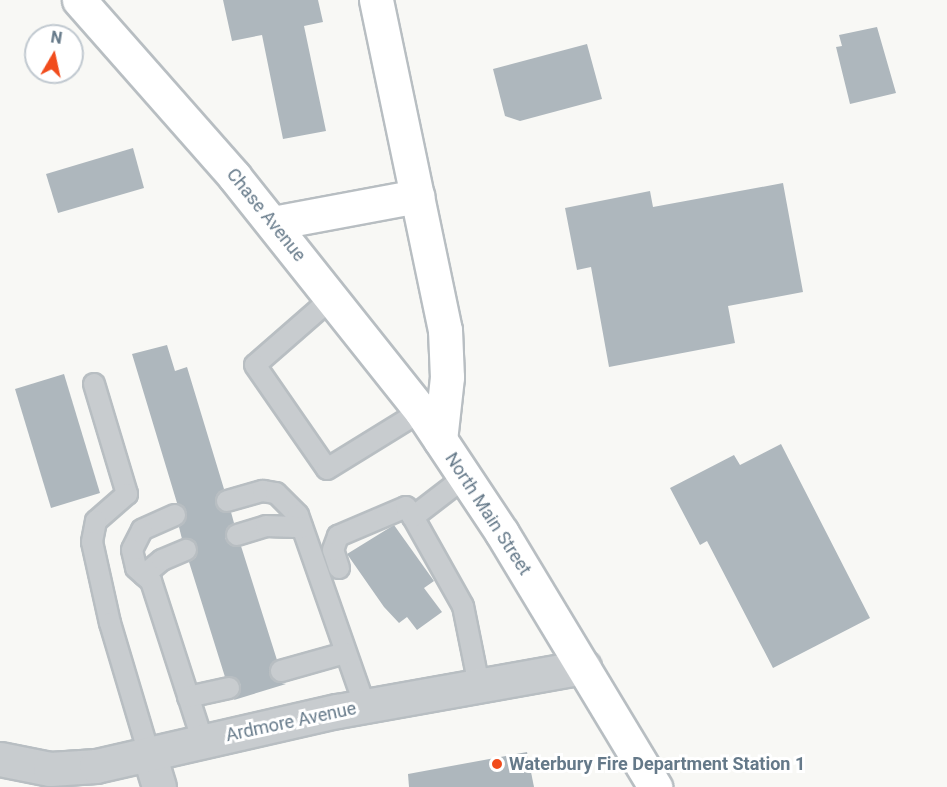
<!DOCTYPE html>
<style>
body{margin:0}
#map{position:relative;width:947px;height:787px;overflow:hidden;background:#f8f8f5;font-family:Roboto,sans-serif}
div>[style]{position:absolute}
.building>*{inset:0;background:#aeb7bd}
.roads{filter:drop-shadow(2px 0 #b8bec2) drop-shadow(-2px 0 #b8bec2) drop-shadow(0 2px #b8bec2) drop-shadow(0 -2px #b8bec2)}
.service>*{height:20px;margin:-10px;padding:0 10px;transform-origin:10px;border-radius:10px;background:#c8cccf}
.minor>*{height:33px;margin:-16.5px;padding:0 16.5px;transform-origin:16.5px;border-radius:16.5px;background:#c8cccf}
.secondary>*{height:33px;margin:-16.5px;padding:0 16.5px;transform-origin:16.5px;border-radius:16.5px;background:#fff}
.dots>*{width:16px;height:16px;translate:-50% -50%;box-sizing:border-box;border:3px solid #fff;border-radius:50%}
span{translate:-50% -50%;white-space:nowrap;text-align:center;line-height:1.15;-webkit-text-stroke:6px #fff;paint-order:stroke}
.street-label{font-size:18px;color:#657989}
.poi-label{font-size:18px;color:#657989;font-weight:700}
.left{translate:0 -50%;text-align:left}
.north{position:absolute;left:24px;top:24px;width:60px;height:60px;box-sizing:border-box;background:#fff;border:2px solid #c1c9d0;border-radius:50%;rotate:9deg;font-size:16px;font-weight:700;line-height:24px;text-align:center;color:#657989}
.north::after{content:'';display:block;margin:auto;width:21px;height:27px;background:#f14c1c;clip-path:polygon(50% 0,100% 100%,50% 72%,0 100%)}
</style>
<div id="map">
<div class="building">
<div style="clip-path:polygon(223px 0,318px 0,323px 22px,304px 26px,326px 131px,283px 139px,262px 35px,232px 41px)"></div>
<div style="clip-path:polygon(877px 27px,896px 93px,850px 104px,836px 47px,842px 46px,839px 35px)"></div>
<div style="clip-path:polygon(587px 44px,602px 99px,520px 121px,505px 116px,493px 69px)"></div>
<div style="clip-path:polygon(133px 148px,144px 188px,58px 213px,46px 174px)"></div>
<div style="clip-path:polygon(783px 183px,803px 292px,728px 306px,735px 343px,609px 367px,591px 267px,577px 270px,565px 208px,650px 191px,653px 207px)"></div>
<div style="clip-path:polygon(167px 345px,175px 371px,187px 367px,224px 489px,216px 497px,216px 505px,223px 512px,231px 512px,234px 523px,228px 527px,225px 538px,229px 544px,241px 546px,277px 660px,270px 667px,270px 675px,277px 682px,286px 684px,234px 700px,241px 685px,233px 677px,225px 677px,189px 562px,196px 557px,197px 546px,193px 540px,182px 539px,179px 527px,185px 521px,186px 511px,177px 503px,132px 354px)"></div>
<div style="clip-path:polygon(64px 374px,100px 493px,51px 508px,15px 389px)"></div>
<div style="clip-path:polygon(781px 444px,870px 618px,773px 668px,707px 541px,700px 545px,670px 488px,734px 455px,740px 465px)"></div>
<div style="clip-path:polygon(394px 525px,434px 581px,424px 588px,442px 612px,417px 630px,407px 617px,399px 623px,384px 607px,347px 554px)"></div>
<div style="clip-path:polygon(527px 752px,534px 787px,409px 787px,408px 774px)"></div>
</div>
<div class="roads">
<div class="service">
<div style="left:333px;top:297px;width:103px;rotate:138.9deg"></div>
<div style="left:255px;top:365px;width:126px;rotate:55.3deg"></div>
<div style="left:327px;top:469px;width:110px;rotate:-31.7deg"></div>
<div style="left:94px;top:384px;width:115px;rotate:73.3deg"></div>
<div style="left:127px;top:494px;width:41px;rotate:138.9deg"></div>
<div style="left:96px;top:521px;width:21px;rotate:101deg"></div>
<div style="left:92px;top:542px;width:83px;rotate:77.5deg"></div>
<div style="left:110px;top:623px;width:137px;rotate:73.4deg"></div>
<div style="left:465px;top:477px;width:66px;rotate:142.4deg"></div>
<div style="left:413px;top:517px;width:102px;rotate:60.7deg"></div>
<div style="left:463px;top:606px;width:81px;rotate:78.6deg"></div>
<div style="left:227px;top:501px;width:37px;rotate:-16deg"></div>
<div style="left:263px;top:491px;width:13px;rotate:9deg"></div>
<div style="left:276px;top:493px;width:31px;rotate:45deg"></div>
<div style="left:298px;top:515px;width:202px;rotate:70.7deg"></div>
<div style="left:175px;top:515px;width:36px;rotate:156deg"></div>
<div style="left:142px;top:530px;width:22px;rotate:117deg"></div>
<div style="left:132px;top:550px;width:18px;rotate:77deg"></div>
<div style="left:136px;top:568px;width:20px;rotate:41deg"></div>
<div style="left:151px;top:581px;width:169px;rotate:72.1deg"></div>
<div style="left:237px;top:535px;width:30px;rotate:-17deg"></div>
<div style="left:266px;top:526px;width:36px;rotate:2deg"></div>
<div style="left:339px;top:568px;width:19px;rotate:-108deg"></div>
<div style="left:333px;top:550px;width:15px;rotate:-70deg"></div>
<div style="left:338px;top:536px;width:74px;rotate:-23.1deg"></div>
<div style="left:406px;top:507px;width:12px;rotate:55deg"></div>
<div style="left:144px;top:575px;width:23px;rotate:-40deg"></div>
<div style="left:162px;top:560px;width:26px;rotate:-23deg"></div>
<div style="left:281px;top:671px;width:66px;rotate:-15.7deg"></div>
<div style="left:188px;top:697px;width:42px;rotate:-12.4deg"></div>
</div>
<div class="minor">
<div style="left:149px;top:754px;width:34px;rotate:73deg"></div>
<div style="left:0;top:759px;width:51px;rotate:11.3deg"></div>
<div style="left:50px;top:769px;width:46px;rotate:-3.7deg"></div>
<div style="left:96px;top:766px;width:247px;rotate:-12.9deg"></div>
<div style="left:337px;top:711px;width:251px;rotate:-10.1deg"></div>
</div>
<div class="secondary">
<div style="left:79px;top:0;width:235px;rotate:48.6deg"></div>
<div style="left:234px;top:176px;width:300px;rotate:51.5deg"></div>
<div style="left:421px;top:411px;width:146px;rotate:56.4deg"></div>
<div style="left:502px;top:533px;width:297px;rotate:58.9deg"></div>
<div style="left:376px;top:0;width:337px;rotate:78.2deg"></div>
<div style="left:445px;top:330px;width:47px;rotate:87.6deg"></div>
<div style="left:447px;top:377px;width:63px;rotate:96.3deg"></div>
<div style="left:273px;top:223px;width:147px;rotate:-10.6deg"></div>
</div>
</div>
<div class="dots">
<div style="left:497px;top:764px;background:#f14c1c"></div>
</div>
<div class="street-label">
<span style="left:266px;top:215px;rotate:51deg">Chase Avenue</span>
<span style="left:488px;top:514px;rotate:57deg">North Main Street</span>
<span style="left:291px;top:722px;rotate:-12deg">Ardmore Avenue</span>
</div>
<div class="poi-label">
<span class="left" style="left:509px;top:764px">Waterbury Fire Department Station 1</span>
</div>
<div class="north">N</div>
</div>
